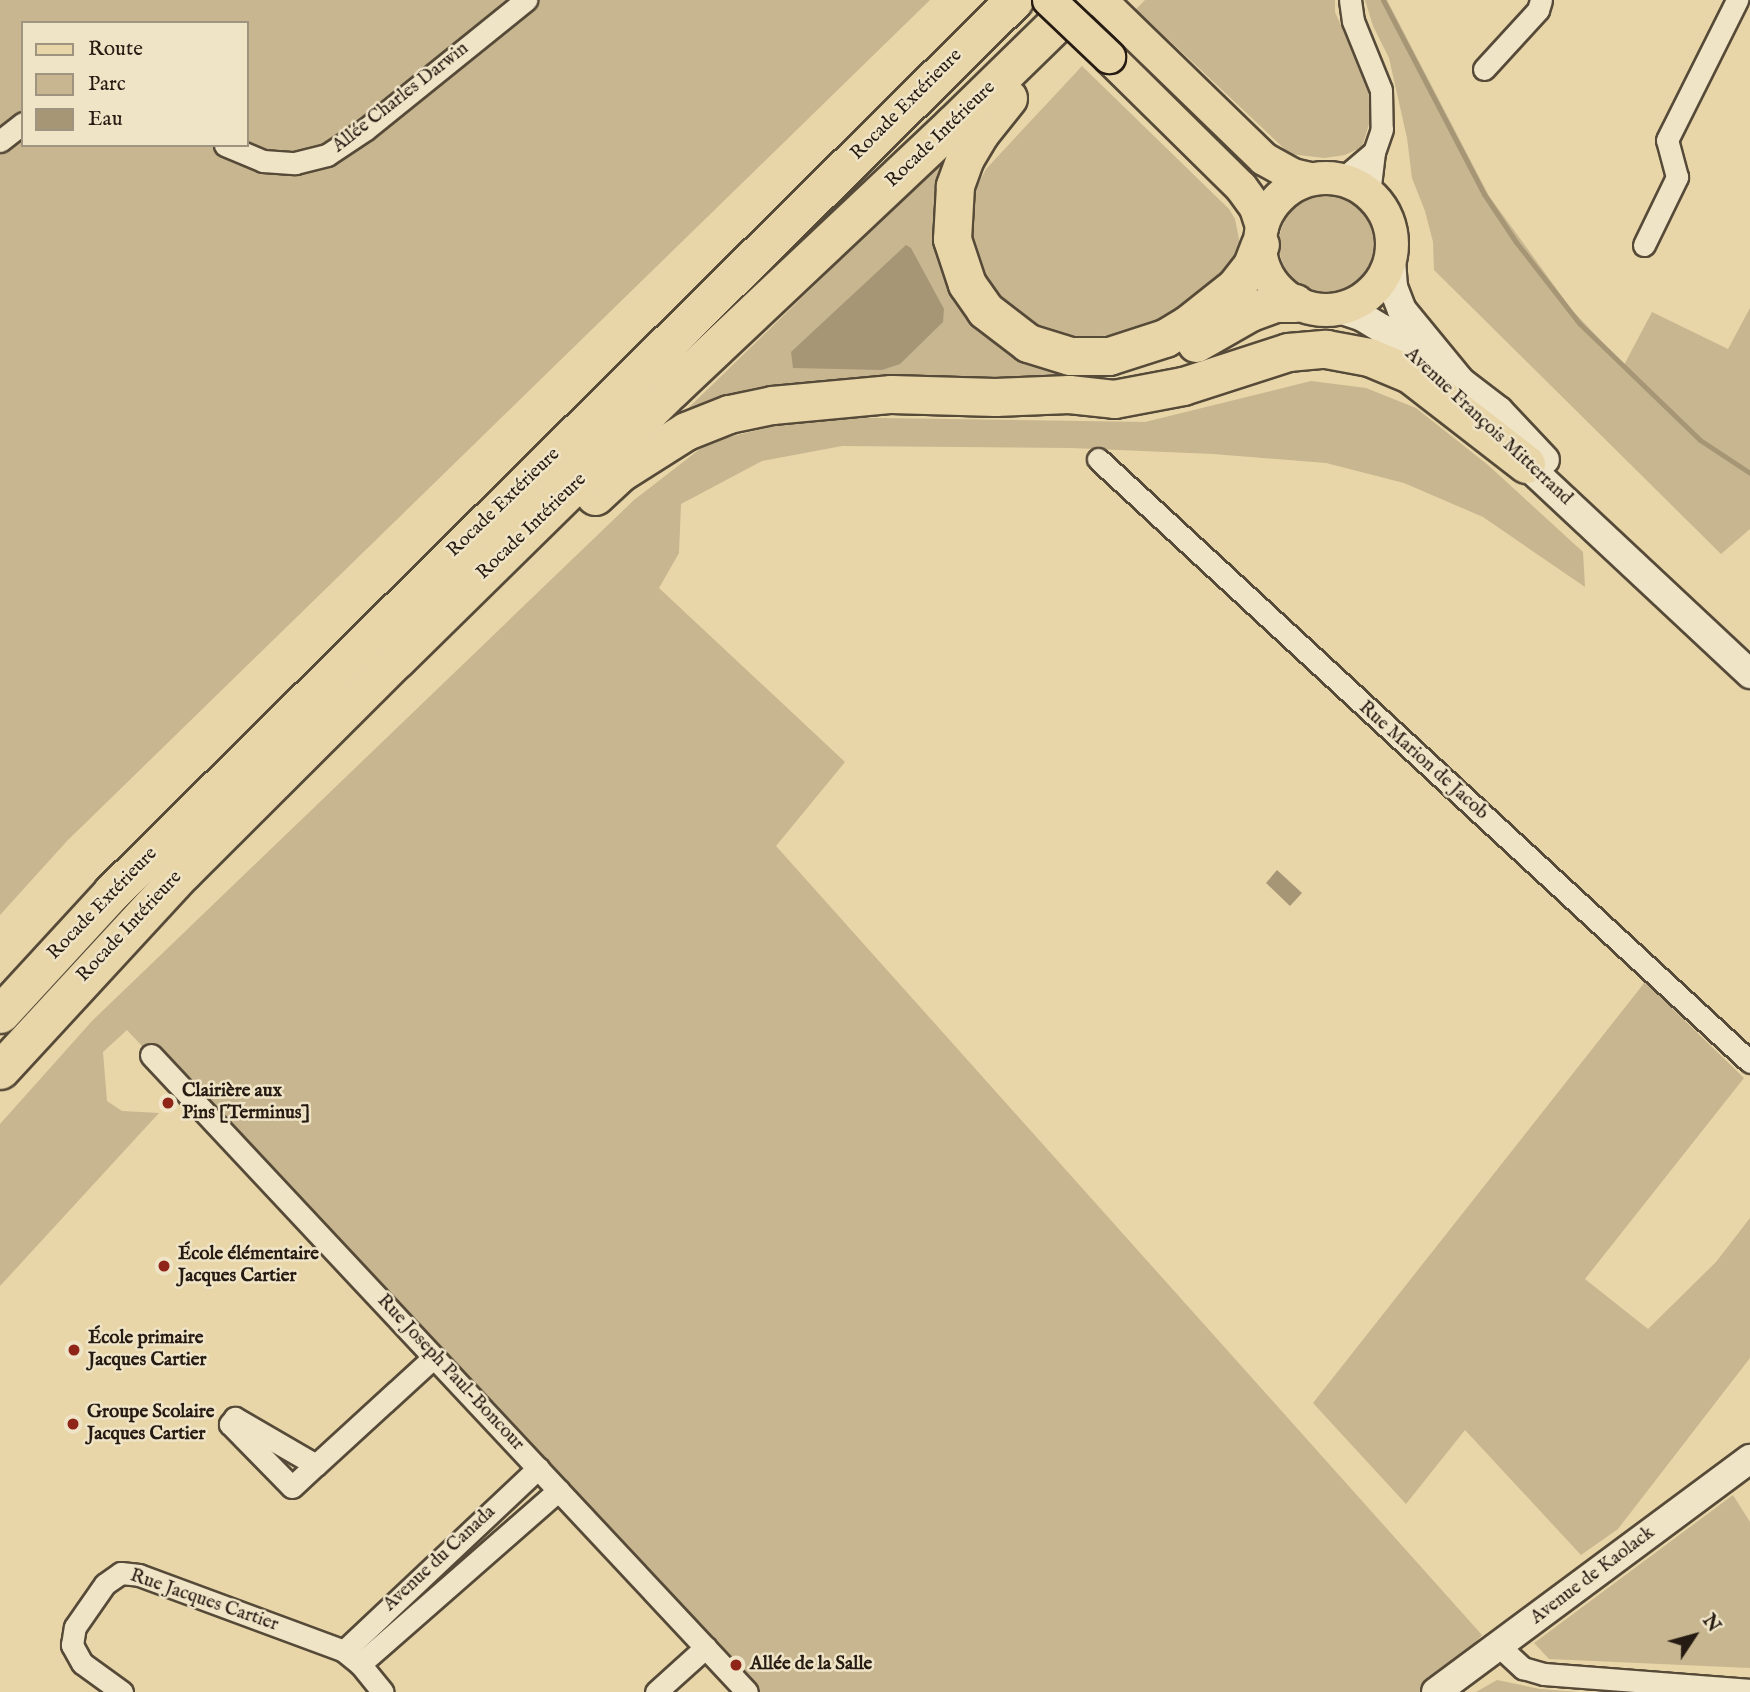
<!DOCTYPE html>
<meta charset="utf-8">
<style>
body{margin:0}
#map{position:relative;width:1750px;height:1692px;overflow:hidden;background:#e8d6a9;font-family:"IM FELL English",serif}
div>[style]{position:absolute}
.green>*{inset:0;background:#c7b68f}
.round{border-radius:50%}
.water>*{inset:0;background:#a69676}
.stream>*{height:5px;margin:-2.5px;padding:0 2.5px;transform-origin:2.5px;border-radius:2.5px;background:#a69676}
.roads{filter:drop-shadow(2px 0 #564a38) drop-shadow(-2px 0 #564a38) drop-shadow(0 2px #564a38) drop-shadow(0 -2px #564a38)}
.street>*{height:21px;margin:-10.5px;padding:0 10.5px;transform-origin:10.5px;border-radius:10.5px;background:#f0e4c7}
.secondary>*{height:28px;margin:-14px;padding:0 14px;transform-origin:14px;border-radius:14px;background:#f0e4c7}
.primary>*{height:32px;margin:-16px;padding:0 16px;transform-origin:16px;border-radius:16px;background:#e8d6a9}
.primary>.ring{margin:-16px;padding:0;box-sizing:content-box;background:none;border:32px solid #e8d6a9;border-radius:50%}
.highway>*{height:37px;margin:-18.5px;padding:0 18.5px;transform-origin:18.5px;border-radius:18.5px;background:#e8d6a9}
.bridges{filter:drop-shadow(2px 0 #261b12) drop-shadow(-2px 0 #261b12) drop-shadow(0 2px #261b12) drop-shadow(0 -2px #261b12)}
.primary-bridge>*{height:32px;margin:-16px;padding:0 16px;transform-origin:16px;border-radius:16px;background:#e8d6a9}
.dots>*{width:19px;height:19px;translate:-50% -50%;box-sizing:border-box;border:4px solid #f0e4c7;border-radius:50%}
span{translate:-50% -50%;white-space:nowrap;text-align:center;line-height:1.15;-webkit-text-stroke:5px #f0e4c7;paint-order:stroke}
.street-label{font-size:19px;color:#261b12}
.poi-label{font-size:19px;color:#261b12;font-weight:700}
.left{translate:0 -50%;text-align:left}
.legend{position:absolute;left:21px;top:21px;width:228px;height:126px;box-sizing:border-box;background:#f0e4c7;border:2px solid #9f947f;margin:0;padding:9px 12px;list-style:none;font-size:21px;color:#261b12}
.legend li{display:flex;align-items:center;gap:14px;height:35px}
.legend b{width:35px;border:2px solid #9f947f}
.north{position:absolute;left:1659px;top:1601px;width:70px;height:70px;-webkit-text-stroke:5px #f0e4c7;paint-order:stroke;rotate:54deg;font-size:19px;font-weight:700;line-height:28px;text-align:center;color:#261b12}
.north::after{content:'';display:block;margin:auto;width:24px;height:32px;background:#261b12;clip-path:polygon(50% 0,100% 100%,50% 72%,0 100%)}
</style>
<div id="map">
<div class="green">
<div style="clip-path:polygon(evenodd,0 0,930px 0,67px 841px,0 915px,0 0,23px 23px,247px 23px,247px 145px,23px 145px,23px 23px)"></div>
<div style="clip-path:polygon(1145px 0,1335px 0,1335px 12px,1370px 91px,1370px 121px,1362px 147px,1345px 155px,1324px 158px,1290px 154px,1136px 9px)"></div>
<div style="clip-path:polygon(1365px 0,1387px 0,1489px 196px,1572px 310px,1624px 365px,1652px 312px,1728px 349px,1750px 308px,1750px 529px,1721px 554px,1434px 270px,1433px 242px,1425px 211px,1412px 178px,1407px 138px,1389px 58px,1373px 26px)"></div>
<div style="clip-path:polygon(1082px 66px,1229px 209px,1235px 219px,1240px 244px,1238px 256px,1227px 271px,1168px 316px,1131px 332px,1095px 337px,1061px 335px,1030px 322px,998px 298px,978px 263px,969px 229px,972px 196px,986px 169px)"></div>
<div style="clip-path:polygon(960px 144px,964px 303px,1140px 365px,1079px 380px,677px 419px)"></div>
<div class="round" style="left:1279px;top:196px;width:96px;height:96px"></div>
<div style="clip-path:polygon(1311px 381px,1366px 388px,1416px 408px,1488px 465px,1583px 552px,1585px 587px,1483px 517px,1404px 483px,1326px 463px,1213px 454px,1071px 448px,842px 446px,762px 461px,681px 504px,679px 553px,659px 588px,845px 762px,776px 846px,1482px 1635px,1430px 1692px,747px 1692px,127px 1030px,103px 1052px,107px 1101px,122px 1111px,159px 1113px,0 1286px,0 1124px,92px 1021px,634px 500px,709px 442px,811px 417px,1145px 422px)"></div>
<div style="clip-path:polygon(1645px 982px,1744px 1078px,1585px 1279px,1648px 1329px,1716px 1262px,1750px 1218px,1750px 1358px,1618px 1529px,1581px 1555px,1465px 1430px,1406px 1504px,1313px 1403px)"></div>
<div style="clip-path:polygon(1733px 1495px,1750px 1522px,1750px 1668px,1549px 1659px,1534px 1643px)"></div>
<div style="clip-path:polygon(1497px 1680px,1540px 1689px,1579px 1692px,1476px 1692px)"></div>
</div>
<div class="water">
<div style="clip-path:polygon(906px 245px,911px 248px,944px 309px,943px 322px,900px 364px,882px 370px,793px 368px,791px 352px)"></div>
<div style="clip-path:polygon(1277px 870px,1302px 893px,1290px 906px,1266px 883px)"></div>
</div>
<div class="stream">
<div style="left:1383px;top:0;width:219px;rotate:62.5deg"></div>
<div style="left:1484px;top:194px;width:58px;rotate:56.3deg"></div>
<div style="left:1516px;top:242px;width:103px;rotate:52.1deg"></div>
<div style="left:1579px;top:323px;width:168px;rotate:44deg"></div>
<div style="left:1700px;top:440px;width:60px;rotate:33.4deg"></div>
</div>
<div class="roads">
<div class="street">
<div style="left:1350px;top:0;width:21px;rotate:82deg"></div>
<div style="left:1353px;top:21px;width:74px;rotate:67.9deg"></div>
<div style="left:1381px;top:90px;width:39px;rotate:89deg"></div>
<div style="left:1382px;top:129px;width:24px;rotate:109deg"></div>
<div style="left:1374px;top:152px;width:42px;rotate:96.8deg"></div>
<div style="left:1484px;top:69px;width:80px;rotate:-47.5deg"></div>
<div style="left:1538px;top:10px;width:10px;rotate:-73deg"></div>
<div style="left:0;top:141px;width:29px;rotate:-38deg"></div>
<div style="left:225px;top:145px;width:41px;rotate:22.8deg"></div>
<div style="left:263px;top:161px;width:32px;rotate:4deg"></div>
<div style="left:295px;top:163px;width:33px;rotate:-14deg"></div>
<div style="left:327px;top:155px;width:47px;rotate:-33.7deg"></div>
<div style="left:366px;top:129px;width:206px;rotate:-38.9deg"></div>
<div style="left:1342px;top:179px;width:42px;rotate:-40.2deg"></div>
<div style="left:1644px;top:245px;width:76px;rotate:-64.1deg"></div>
<div style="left:1677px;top:177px;width:38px;rotate:-105deg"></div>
<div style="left:1667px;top:140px;width:157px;rotate:-63.4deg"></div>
<div style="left:1098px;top:459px;width:888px;rotate:42.76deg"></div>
<div style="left:151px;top:1055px;width:872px;rotate:46.9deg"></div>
<div style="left:316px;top:1465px;width:94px;rotate:-149.9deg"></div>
<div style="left:235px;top:1418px;width:8px;rotate:130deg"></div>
<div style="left:230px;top:1424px;width:88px;rotate:45.5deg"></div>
<div style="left:292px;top:1487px;width:33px;rotate:-43deg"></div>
<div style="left:316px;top:1465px;width:160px;rotate:-42.5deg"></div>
<div style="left:1499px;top:1646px;width:33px;rotate:43deg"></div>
<div style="left:1523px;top:1668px;width:22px;rotate:16deg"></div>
<div style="left:1544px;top:1674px;width:207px;rotate:4.4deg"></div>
<div style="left:344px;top:1651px;width:267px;rotate:-43.3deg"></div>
<div style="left:360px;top:1664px;width:264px;rotate:-41.2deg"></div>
<div style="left:122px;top:1692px;width:49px;rotate:-144.1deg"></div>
<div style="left:82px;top:1663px;width:21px;rotate:-119deg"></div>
<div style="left:72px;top:1645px;width:18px;rotate:-81deg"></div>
<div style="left:75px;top:1627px;width:52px;rotate:-55.1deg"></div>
<div style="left:105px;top:1584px;width:19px;rotate:-35deg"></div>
<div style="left:121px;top:1573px;width:18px;rotate:6deg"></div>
<div style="left:139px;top:1575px;width:219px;rotate:20.3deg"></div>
<div style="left:344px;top:1651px;width:21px;rotate:39deg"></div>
<div style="left:360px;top:1664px;width:36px;rotate:51deg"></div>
<div style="left:656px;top:1692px;width:67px;rotate:-42deg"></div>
</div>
<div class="secondary">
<div style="left:1391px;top:259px;width:28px;rotate:86deg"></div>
<div style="left:1393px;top:287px;width:25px;rotate:69deg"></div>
<div style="left:1402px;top:310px;width:93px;rotate:50.7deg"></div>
<div style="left:1461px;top:382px;width:48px;rotate:37.3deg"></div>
<div style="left:1499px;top:411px;width:67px;rotate:46.8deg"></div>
<div style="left:1339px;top:309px;width:23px;rotate:18deg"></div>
<div style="left:1361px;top:316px;width:26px;rotate:31deg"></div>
<div style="left:1383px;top:329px;width:75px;rotate:42.8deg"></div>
<div style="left:1513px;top:452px;width:325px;rotate:43.1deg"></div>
<div style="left:1436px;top:1692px;width:391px;rotate:-36.6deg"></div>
</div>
<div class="primary">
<div style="left:1100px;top:0;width:228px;rotate:44.1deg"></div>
<div style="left:1264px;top:159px;width:33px;rotate:29deg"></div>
<div style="left:1293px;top:175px;width:18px;rotate:13deg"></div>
<div style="left:1109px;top:57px;width:185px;rotate:44.6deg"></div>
<div style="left:1241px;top:187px;width:26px;rotate:54deg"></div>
<div style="left:1256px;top:208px;width:20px;rotate:72deg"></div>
<div class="ring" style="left:1260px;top:178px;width:100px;height:100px"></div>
</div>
<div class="highway">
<div style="left:1008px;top:98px;width:45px;rotate:128.7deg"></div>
<div style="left:980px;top:133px;width:29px;rotate:121deg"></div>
<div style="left:965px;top:158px;width:30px;rotate:110deg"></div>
<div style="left:955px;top:186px;width:53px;rotate:93.2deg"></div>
<div style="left:952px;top:239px;width:47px;rotate:71.6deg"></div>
<div style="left:967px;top:284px;width:32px;rotate:55deg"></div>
<div style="left:985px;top:310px;width:54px;rotate:37.5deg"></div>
<div style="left:1028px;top:343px;width:44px;rotate:17.2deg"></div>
<div style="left:1070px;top:356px;width:39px"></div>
<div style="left:1109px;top:356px;width:59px;rotate:-17.8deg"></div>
<div style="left:1165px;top:338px;width:26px;rotate:-31deg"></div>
<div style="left:1187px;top:325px;width:61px;rotate:-38.4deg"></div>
<div style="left:1235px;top:287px;width:28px;rotate:-52deg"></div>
<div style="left:1252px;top:265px;width:22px;rotate:-69deg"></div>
<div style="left:1196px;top:343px;width:62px;rotate:-29.9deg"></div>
<div style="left:1250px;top:312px;width:27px;rotate:-20deg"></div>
<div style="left:1275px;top:303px;width:20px"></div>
<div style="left:595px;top:496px;width:35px;rotate:-43deg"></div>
<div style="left:621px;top:472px;width:77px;rotate:-32.2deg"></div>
<div style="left:686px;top:431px;width:46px;rotate:-21.6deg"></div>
<div style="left:729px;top:414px;width:44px;rotate:-11.8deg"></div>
<div style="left:772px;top:405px;width:120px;rotate:-5.3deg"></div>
<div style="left:891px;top:394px;width:104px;rotate:1.7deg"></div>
<div style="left:995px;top:397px;width:74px;rotate:-2.3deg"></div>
<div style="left:1069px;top:394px;width:45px;rotate:6.3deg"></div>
<div style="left:1114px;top:399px;width:70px;rotate:-10.7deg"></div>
<div style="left:1183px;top:386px;width:110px;rotate:-17.9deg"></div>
<div style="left:1288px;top:352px;width:38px;rotate:-5deg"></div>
<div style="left:1326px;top:349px;width:44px;rotate:10.5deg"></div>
<div style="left:1369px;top:357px;width:44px;rotate:22.5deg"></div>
<div style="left:1410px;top:374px;width:147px;rotate:37.8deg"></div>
<div style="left:0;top:1014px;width:166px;rotate:-47.4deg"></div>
<div style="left:112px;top:892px;width:1269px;rotate:-44.68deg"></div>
<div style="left:0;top:1070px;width:270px;rotate:-47.3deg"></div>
<div style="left:183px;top:872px;width:302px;rotate:-44.9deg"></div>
<div style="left:397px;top:659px;width:385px;rotate:-44.5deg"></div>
<div style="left:672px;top:389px;width:386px;rotate:-43.3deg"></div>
<div style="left:953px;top:124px;width:177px;rotate:-44.3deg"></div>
</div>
</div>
<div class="bridges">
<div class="primary-bridge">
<div style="left:1049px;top:0;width:83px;rotate:43.5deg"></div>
</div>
</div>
<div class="dots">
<div style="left:168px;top:1103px;background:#8f2418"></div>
<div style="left:164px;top:1266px;background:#8f2418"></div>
<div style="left:74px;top:1350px;background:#8f2418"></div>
<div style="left:73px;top:1424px;background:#8f2418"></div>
<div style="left:736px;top:1665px;background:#8f2418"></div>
</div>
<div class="street-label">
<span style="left:401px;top:98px;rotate:-38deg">Allée Charles Darwin</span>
<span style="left:907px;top:105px;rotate:-45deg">Rocade Extérieure</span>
<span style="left:941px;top:135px;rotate:-44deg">Rocade Intérieure</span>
<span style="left:1488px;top:427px;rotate:43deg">Avenue François Mitterrand</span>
<span style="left:504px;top:503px;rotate:-44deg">Rocade Extérieure</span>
<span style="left:532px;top:527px;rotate:-44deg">Rocade Intérieure</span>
<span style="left:1423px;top:761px;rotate:42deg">Rue Marion de Jacob</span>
<span style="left:103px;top:904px;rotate:-46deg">Rocade Extérieure</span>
<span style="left:130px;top:927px;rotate:-47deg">Rocade Intérieure</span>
<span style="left:450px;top:1373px;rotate:47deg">Rue Joseph Paul-Boncour</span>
<span style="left:440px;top:1559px;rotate:-43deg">Avenue du Canada</span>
<span style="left:1593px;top:1576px;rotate:-37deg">Avenue de Kaolack</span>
<span style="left:204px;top:1601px;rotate:19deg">Rue Jacques Cartier</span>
</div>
<div class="poi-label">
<span class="left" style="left:182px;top:1103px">Clairière aux<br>Pins [Terminus]</span>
<span class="left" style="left:178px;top:1266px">École élémentaire<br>Jacques Cartier</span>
<span class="left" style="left:88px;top:1350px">École primaire<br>Jacques Cartier</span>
<span class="left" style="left:87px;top:1424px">Groupe Scolaire<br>Jacques Cartier</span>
<span class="left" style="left:750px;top:1665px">Allée de la Salle</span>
</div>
<ul class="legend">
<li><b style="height:9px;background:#e8d6a9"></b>Route</li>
<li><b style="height:19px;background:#c7b68f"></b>Parc</li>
<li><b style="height:19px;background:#a69676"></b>Eau</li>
</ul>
<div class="north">N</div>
</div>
